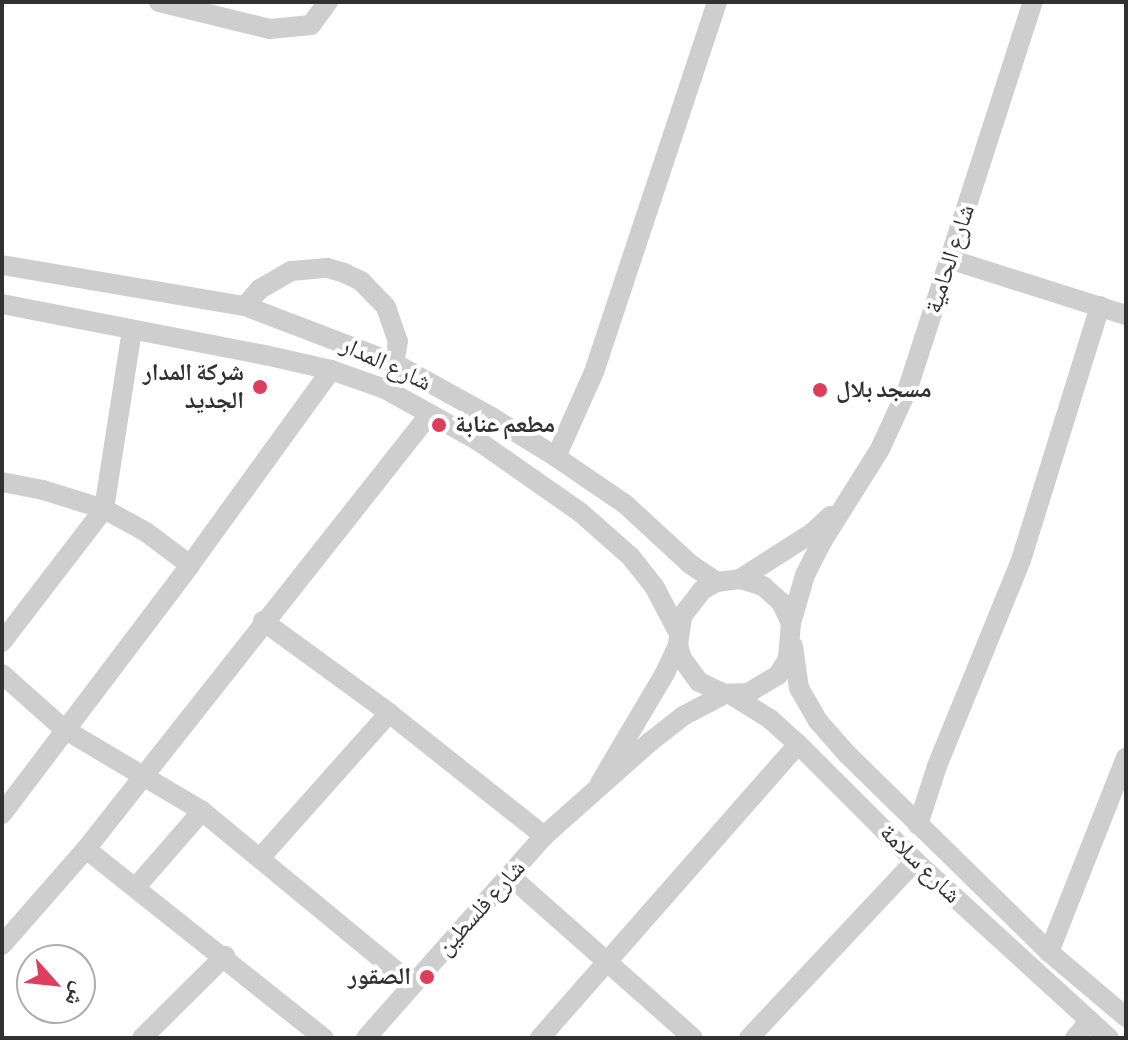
<!DOCTYPE html>
<meta charset="utf-8">
<style>
body{margin:0}
#map{position:relative;width:1128px;height:1040px;overflow:hidden;background:#fff;font-family:"Sofia Sans Condensed","Noto Naskh Arabic",sans-serif}
div>[style]{position:absolute}
.minor>*{height:20px;margin:-10px;padding:0 10px;transform-origin:10px;border-radius:10px;background:#cecece}
.dots>*{width:22px;height:22px;translate:-50% -50%;box-sizing:border-box;border:4px solid #fff;border-radius:50%}
span{translate:-50% -50%;white-space:nowrap;text-align:center;line-height:1.15;-webkit-text-stroke:8px #fff;paint-order:stroke}
.street-label{font-size:24px;color:#313131}
.poi-label{font-size:24px;color:#313131;font-weight:700}
.right{translate:-100% -50%;text-align:right}
.left{translate:0 -50%;text-align:left}
.frame{position:absolute;inset:0;border:4px solid #313131;pointer-events:none}
.north{position:absolute;left:16px;top:944px;width:80px;height:80px;box-sizing:border-box;background:#fff;border:2px solid #adadad;border-radius:50%;rotate:117deg;font-size:22px;font-weight:700;line-height:32px;text-align:center;color:#313131}
.north::after{content:'';display:block;margin:auto;width:28px;height:36px;background:#dd3e5d;clip-path:polygon(50% 0,100% 100%,50% 72%,0 100%)}
</style>
<div id="map">
<div class="minor">
<div style="left:159px;top:2px;width:114px;rotate:13.7deg"></div>
<div style="left:270px;top:29px;width:41px;rotate:-5.6deg"></div>
<div style="left:311px;top:25px;width:29px;rotate:-54deg"></div>
<div style="left:949px;top:259px;width:186px;rotate:17.6deg"></div>
<div style="left:2px;top:265px;width:246px;rotate:9.6deg"></div>
<div style="left:245px;top:306px;width:160px;rotate:20.9deg"></div>
<div style="left:394px;top:363px;width:110px;rotate:28.9deg"></div>
<div style="left:490px;top:416px;width:78px;rotate:31.8deg"></div>
<div style="left:556px;top:457px;width:83px;rotate:34.3deg"></div>
<div style="left:625px;top:504px;width:88px;rotate:42.7deg"></div>
<div style="left:690px;top:564px;width:32px;rotate:34deg"></div>
<div style="left:2px;top:304px;width:268px;rotate:11deg"></div>
<div style="left:265px;top:355px;width:68px;rotate:12.8deg"></div>
<div style="left:331px;top:370px;width:57px;rotate:19.4deg"></div>
<div style="left:385px;top:389px;width:105px;rotate:29deg"></div>
<div style="left:477px;top:440px;width:126px;rotate:35deg"></div>
<div style="left:580px;top:512px;width:68px;rotate:41.4deg"></div>
<div style="left:631px;top:557px;width:37px;rotate:52deg"></div>
<div style="left:654px;top:586px;width:52px;rotate:62.4deg"></div>
<div style="left:245px;top:306px;width:23px;rotate:-49deg"></div>
<div style="left:260px;top:289px;width:36px;rotate:-30deg"></div>
<div style="left:291px;top:271px;width:36px;rotate:-5deg"></div>
<div style="left:327px;top:268px;width:18px;rotate:16deg"></div>
<div style="left:344px;top:273px;width:19px;rotate:25deg"></div>
<div style="left:361px;top:281px;width:36px;rotate:46deg"></div>
<div style="left:386px;top:307px;width:36px;rotate:71deg"></div>
<div style="left:398px;top:341px;width:22px;rotate:100deg"></div>
<div style="left:556px;top:457px;width:93px;rotate:-65.9deg"></div>
<div style="left:594px;top:372px;width:390px;rotate:-71.6deg"></div>
<div style="left:2px;top:482px;width:42px;rotate:11deg"></div>
<div style="left:43px;top:490px;width:64px;rotate:17.3deg"></div>
<div style="left:104px;top:509px;width:48px;rotate:28.7deg"></div>
<div style="left:146px;top:532px;width:55px;rotate:36.9deg"></div>
<div style="left:740px;top:579px;width:85px;rotate:-32.6deg"></div>
<div style="left:812px;top:533px;width:25px;rotate:-43deg"></div>
<div style="left:263px;top:621px;width:156px;rotate:36.1deg"></div>
<div style="left:389px;top:713px;width:198px;rotate:38.4deg"></div>
<div style="left:791px;top:623px;width:50px;rotate:-73.7deg"></div>
<div style="left:805px;top:575px;width:39px;rotate:-63deg"></div>
<div style="left:823px;top:540px;width:107px;rotate:-57.9deg"></div>
<div style="left:880px;top:449px;width:67px;rotate:-65.3deg"></div>
<div style="left:908px;top:388px;width:406px;rotate:-72.1deg"></div>
<div style="left:2px;top:642px;width:168px;rotate:-52.5deg"></div>
<div style="left:104px;top:509px;width:180px;rotate:-81.1deg"></div>
<div style="left:793px;top:646px;width:42px;rotate:81.9deg"></div>
<div style="left:799px;top:688px;width:38px;rotate:60deg"></div>
<div style="left:818px;top:721px;width:44px;rotate:48.7deg"></div>
<div style="left:847px;top:754px;width:283px;rotate:44.4deg"></div>
<div style="left:1049px;top:952px;width:101px;rotate:40.2deg"></div>
<div style="left:2px;top:674px;width:83px;rotate:41.6deg"></div>
<div style="left:64px;top:729px;width:161px;rotate:30.7deg"></div>
<div style="left:202px;top:811px;width:272px;rotate:39.5deg"></div>
<div style="left:730px;top:694px;width:47px;rotate:32deg"></div>
<div style="left:770px;top:719px;width:38px;rotate:42deg"></div>
<div style="left:798px;top:744px;width:165px;rotate:45deg"></div>
<div style="left:915px;top:861px;width:263px;rotate:42.4deg"></div>
<div style="left:600px;top:783px;width:128px;rotate:-59.4deg"></div>
<div style="left:665px;top:673px;width:31px;rotate:-65deg"></div>
<div style="left:678px;top:645px;width:29px;rotate:-82deg"></div>
<div style="left:682px;top:616px;width:33px;rotate:-52deg"></div>
<div style="left:702px;top:590px;width:17px;rotate:-28deg"></div>
<div style="left:717px;top:582px;width:23px;rotate:-7deg"></div>
<div style="left:740px;top:579px;width:24px;rotate:17deg"></div>
<div style="left:763px;top:586px;width:24px;rotate:42deg"></div>
<div style="left:781px;top:602px;width:23px;rotate:65deg"></div>
<div style="left:791px;top:623px;width:36px;rotate:95deg"></div>
<div style="left:788px;top:659px;width:19px;rotate:122deg"></div>
<div style="left:778px;top:675px;width:35px;rotate:149deg"></div>
<div style="left:748px;top:693px;width:23px;rotate:178deg"></div>
<div style="left:725px;top:694px;width:29px;rotate:-155deg"></div>
<div style="left:699px;top:682px;width:29px;rotate:-126deg"></div>
<div style="left:682px;top:659px;width:15px;rotate:-106deg"></div>
<div style="left:2px;top:814px;width:312px;rotate:-52.9deg"></div>
<div style="left:190px;top:565px;width:241px;rotate:-54.1deg"></div>
<div style="left:918px;top:825px;width:62px;rotate:-72.1deg"></div>
<div style="left:937px;top:766px;width:222px;rotate:-67.8deg"></div>
<div style="left:1021px;top:560px;width:266px;rotate:-72.7deg"></div>
<div style="left:86px;top:849px;width:304px;rotate:38.5deg"></div>
<div style="left:260px;top:858px;width:194px;rotate:-48.3deg"></div>
<div style="left:510px;top:876px;width:244px;rotate:41.5deg"></div>
<div style="left:136px;top:887px;width:101px;rotate:-49deg"></div>
<div style="left:2px;top:945px;width:128px;rotate:-48.8deg"></div>
<div style="left:86px;top:849px;width:553px;rotate:-51.68deg"></div>
<div style="left:1049px;top:952px;width:209px;rotate:-68.4deg"></div>
<div style="left:142px;top:1038px;width:117px;rotate:-44.7deg"></div>
<div style="left:366px;top:1038px;width:269px;rotate:-48.6deg"></div>
<div style="left:544px;top:836px;width:142px;rotate:-41.6deg"></div>
<div style="left:650px;top:742px;width:42px;rotate:-38.2deg"></div>
<div style="left:683px;top:716px;width:47px;rotate:-27.6deg"></div>
<div style="left:540px;top:1038px;width:391px;rotate:-48.7deg"></div>
<div style="left:749px;top:1038px;width:243px;rotate:-46.8deg"></div>
<div style="left:1075px;top:1038px;width:23px;rotate:-49deg"></div>
</div>
<div class="dots">
<div style="left:260px;top:387px;background:#dd3e5d"></div>
<div style="left:820px;top:390px;background:#dd3e5d"></div>
<div style="left:439px;top:425px;background:#dd3e5d"></div>
<div style="left:427px;top:977px;background:#dd3e5d"></div>
</div>
<div class="street-label">
<span style="left:950px;top:259px;rotate:-72deg">شارع الحامية</span>
<span style="left:386px;top:364px;rotate:25deg">شارع المدار</span>
<span style="left:920px;top:864px;rotate:44deg">شارع سلامة</span>
<span style="left:481px;top:908px;rotate:-48deg">شارع فلسطين</span>
</div>
<div class="poi-label">
<span class="right" style="left:244px;top:387px">شركة المدار<br>الجديد</span>
<span class="left" style="left:836px;top:390px">مسجد بلال</span>
<span class="left" style="left:455px;top:425px">مطعم عنابة</span>
<span class="right" style="left:411px;top:977px">الصقور</span>
</div>
<div class="frame"></div>
<div class="north">ش</div>
</div>
